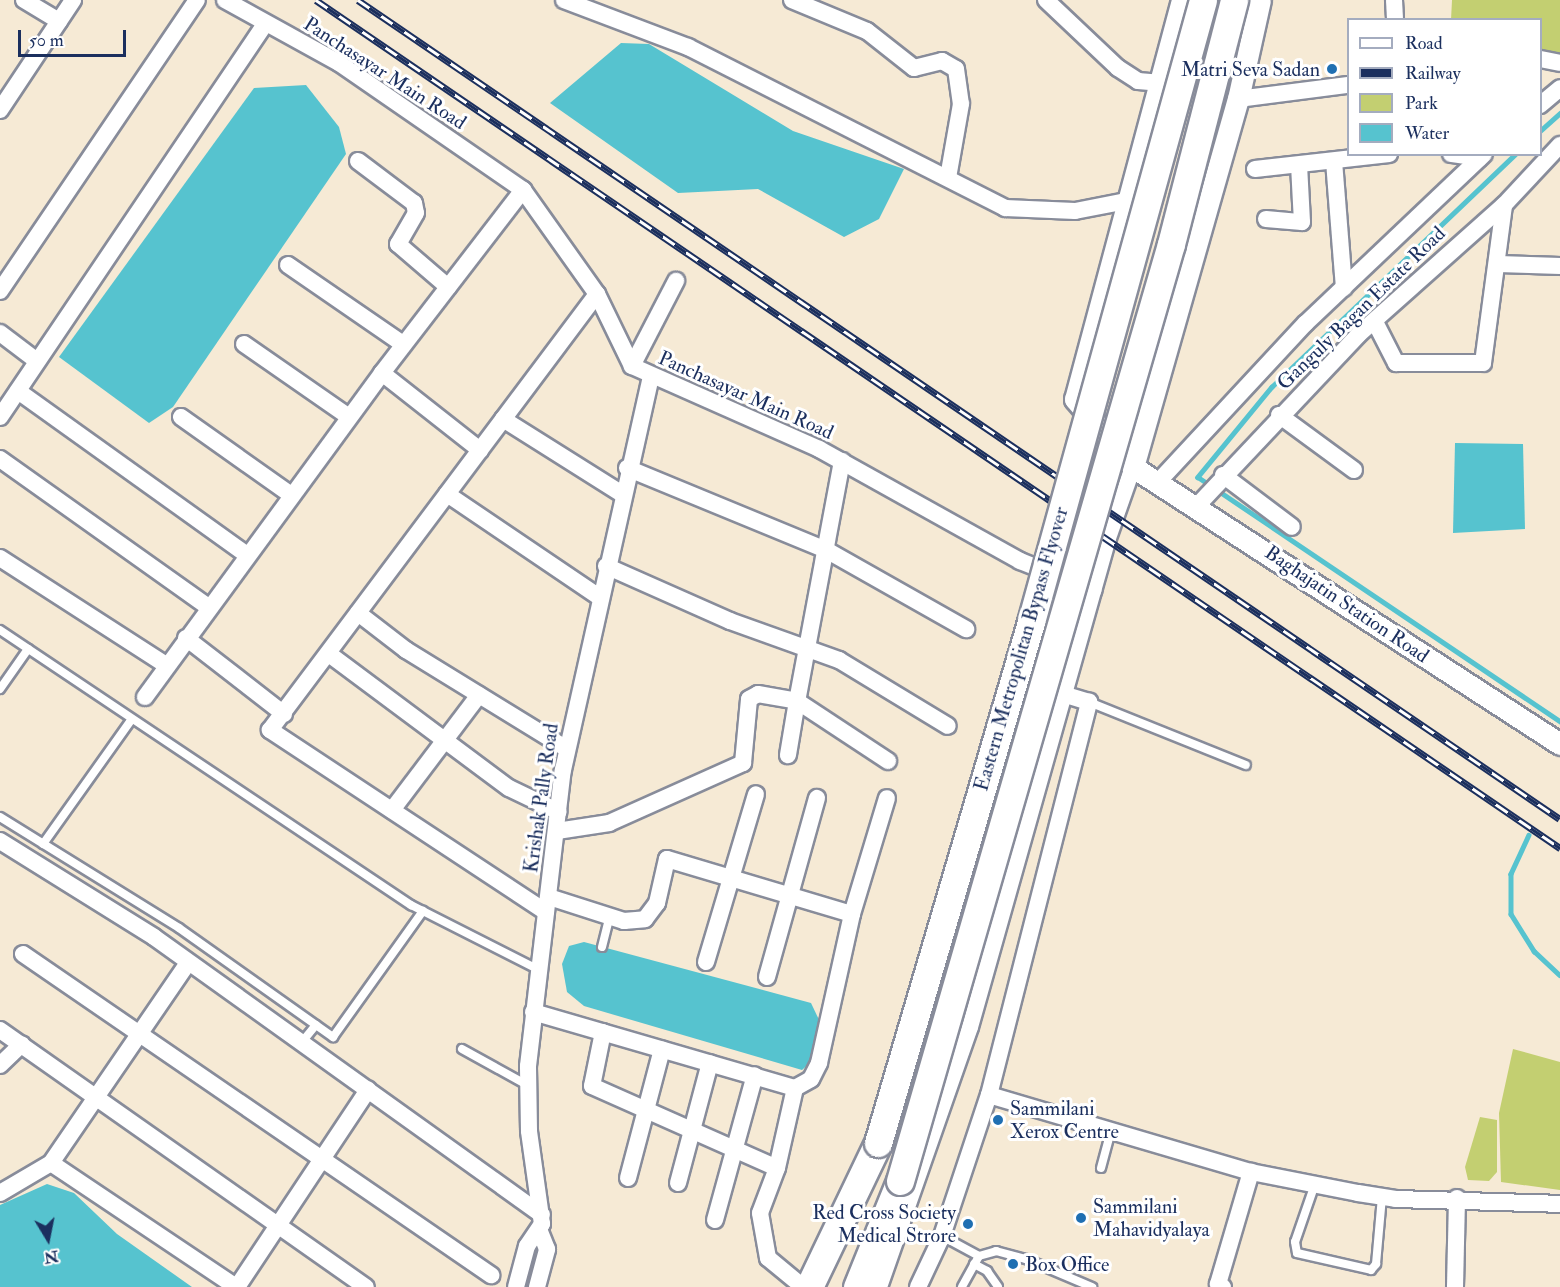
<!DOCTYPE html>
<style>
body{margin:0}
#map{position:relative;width:1560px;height:1287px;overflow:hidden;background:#f6ead5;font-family:"IM FELL Double Pica",serif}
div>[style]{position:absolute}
.green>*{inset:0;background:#c3cf71}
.water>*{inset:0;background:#56c3cf}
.stream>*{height:4.5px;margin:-2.25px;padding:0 2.25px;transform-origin:2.25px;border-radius:2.25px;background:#56c3cf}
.roads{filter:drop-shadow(2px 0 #888c9a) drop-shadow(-2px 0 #888c9a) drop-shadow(0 2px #888c9a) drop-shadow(0 -2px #888c9a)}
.service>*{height:8px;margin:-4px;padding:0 4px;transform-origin:4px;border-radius:4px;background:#fff}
.minor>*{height:16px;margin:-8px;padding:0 8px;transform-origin:8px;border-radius:8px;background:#fff}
.tertiary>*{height:21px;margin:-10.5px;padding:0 10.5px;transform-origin:10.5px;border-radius:10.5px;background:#fff}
.primary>*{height:27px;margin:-13.5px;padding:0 13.5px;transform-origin:13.5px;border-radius:13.5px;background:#fff}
.rail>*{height:7px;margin-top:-3.5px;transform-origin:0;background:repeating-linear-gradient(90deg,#fff 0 14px,#1b2f5e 0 28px);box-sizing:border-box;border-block:2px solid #1b2f5e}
.bridges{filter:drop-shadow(2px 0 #888c9a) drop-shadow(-2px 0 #888c9a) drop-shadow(0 2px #888c9a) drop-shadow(0 -2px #888c9a)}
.primary-bridge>*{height:27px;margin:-13.5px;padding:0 13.5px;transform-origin:13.5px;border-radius:13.5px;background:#fff}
.dots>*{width:16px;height:16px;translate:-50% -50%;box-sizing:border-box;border:3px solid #fff;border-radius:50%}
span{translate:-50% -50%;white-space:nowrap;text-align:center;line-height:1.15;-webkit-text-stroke:6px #fff;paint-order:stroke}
.poi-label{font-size:20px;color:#1b2f5e}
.right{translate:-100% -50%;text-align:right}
.left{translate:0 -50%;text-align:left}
.street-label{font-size:20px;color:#1b2f5e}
.legend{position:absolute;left:1347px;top:18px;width:195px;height:138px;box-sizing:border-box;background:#fff;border:2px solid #a4acbf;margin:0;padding:8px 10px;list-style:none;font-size:18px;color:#1b2f5e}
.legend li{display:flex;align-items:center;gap:12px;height:30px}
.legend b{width:30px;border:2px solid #a4acbf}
.north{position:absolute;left:18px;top:1209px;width:60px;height:60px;-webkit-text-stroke:4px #fff;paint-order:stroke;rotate:170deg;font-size:16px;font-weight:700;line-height:24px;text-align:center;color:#1b2f5e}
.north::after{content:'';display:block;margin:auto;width:21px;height:27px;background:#1b2f5e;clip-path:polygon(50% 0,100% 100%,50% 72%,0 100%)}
.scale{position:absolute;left:18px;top:30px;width:108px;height:27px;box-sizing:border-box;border:3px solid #1b2f5e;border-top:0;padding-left:8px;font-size:18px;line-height:21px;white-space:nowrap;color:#1b2f5e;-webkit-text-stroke:4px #fff;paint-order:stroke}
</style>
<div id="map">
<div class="green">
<div style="clip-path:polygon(1452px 0,1560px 0,1560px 56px,1541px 54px,1540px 20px,1451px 20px)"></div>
<div style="clip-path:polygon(1513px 1049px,1560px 1062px,1560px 1190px,1501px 1182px,1499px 1113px)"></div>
<div style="clip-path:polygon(1480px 1117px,1497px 1120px,1497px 1172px,1489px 1181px,1468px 1180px,1465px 1167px)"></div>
</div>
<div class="water">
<div style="clip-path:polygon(621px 43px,649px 44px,793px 131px,904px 169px,879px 219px,844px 237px,758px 189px,678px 193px,550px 103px)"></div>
<div style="clip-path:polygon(306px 85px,339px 127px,346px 154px,173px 407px,149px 423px,59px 357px,254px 88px)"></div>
<div style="clip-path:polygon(1455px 443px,1523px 444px,1525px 529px,1453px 533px)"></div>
<div style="clip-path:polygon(584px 942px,811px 1003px,821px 1024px,812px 1061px,802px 1070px,584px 1006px,567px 992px,562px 964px,569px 946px)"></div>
<div style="clip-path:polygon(47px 1184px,74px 1193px,117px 1234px,192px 1287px,0 1287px,0 1205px)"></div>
</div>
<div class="stream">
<div style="left:1540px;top:131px;width:27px;rotate:-42deg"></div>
<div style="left:1516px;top:154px;width:337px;rotate:136.3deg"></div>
<div style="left:1272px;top:387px;width:117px;rotate:129.4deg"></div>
<div style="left:1198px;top:477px;width:437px;rotate:34deg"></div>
<div style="left:1529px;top:835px;width:43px;rotate:114.8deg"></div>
<div style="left:1511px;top:874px;width:40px;rotate:90deg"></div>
<div style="left:1511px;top:914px;width:44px;rotate:58.1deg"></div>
<div style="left:1534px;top:951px;width:35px;rotate:43deg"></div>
</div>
<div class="roads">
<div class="service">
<div style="left:0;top:630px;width:495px;rotate:33.8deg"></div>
<div style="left:411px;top:905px;width:141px;rotate:26.9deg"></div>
<div style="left:0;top:689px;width:49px;rotate:-55deg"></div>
<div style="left:1089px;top:702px;width:169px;rotate:21.9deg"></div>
<div style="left:0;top:817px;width:211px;rotate:31.8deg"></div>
<div style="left:179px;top:928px;width:189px;rotate:35.3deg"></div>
<div style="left:333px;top:1037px;width:155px;rotate:-54.5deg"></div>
<div style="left:43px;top:844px;width:152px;rotate:-54.6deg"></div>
<div style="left:602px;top:947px;width:32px;rotate:-76deg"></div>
<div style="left:302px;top:1042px;width:22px;rotate:-51deg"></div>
<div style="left:462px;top:1049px;width:77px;rotate:28.9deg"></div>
<div style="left:1101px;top:1168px;width:38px;rotate:-75deg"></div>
<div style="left:1315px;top:1184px;width:61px;rotate:109deg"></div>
<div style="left:1295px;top:1242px;width:11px;rotate:80deg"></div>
<div style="left:1297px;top:1253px;width:76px;rotate:12.9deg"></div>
<div style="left:1371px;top:1270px;width:8px;rotate:-50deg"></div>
<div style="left:1376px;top:1264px;width:67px;rotate:-84.9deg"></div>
<div style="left:942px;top:1236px;width:42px;rotate:28.4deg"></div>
<div style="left:979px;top:1256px;width:35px;rotate:119deg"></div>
<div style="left:979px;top:1256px;width:18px;rotate:-16deg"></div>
<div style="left:996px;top:1251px;width:31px;rotate:15deg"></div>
<div style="left:1026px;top:1259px;width:72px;rotate:23deg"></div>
<div style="left:974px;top:1264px;width:15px;rotate:28deg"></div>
<div style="left:987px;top:1271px;width:19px;rotate:55deg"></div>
</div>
<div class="minor">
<div style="left:24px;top:0;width:41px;rotate:31deg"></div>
<div style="left:225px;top:0;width:130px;rotate:28.9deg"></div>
<div style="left:339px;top:63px;width:224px;rotate:34.6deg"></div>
<div style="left:523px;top:190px;width:128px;rotate:54.6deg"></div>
<div style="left:597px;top:294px;width:80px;rotate:64.1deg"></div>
<div style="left:632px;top:366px;width:205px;rotate:23.9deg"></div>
<div style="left:819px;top:449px;width:230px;rotate:29.1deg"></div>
<div style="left:1020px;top:561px;width:79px;rotate:21.7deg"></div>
<div style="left:564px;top:0;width:133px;rotate:20.8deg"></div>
<div style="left:688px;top:47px;width:356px;rotate:26.9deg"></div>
<div style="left:1005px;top:208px;width:70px;rotate:2.5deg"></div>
<div style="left:1075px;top:211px;width:53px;rotate:-10.9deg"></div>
<div style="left:792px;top:0;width:81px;rotate:22.5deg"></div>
<div style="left:867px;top:31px;width:60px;rotate:38.2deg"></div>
<div style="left:914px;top:68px;width:29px;rotate:-14deg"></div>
<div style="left:942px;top:61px;width:16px;rotate:30deg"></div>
<div style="left:956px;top:69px;width:35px;rotate:82deg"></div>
<div style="left:961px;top:104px;width:75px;rotate:100deg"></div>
<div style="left:1046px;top:0;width:99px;rotate:43.4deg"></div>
<div style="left:1118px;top:68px;width:24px;rotate:33deg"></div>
<div style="left:1138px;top:81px;width:21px;rotate:5deg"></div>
<div style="left:1394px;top:0;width:20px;rotate:87deg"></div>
<div style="left:1540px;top:59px;width:20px;rotate:11deg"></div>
<div style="left:1238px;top:99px;width:111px;rotate:-7.3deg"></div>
<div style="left:1540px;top:105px;width:26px;rotate:-40deg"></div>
<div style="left:0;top:110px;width:132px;rotate:-56.4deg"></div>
<div style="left:1451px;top:154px;width:29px;rotate:8deg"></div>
<div style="left:358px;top:161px;width:70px;rotate:36.9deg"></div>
<div style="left:414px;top:203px;width:10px;rotate:79deg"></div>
<div style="left:416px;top:213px;width:36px;rotate:120deg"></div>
<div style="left:398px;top:244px;width:66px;rotate:40.7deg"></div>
<div style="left:1334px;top:161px;width:127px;rotate:85.5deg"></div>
<div style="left:1255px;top:169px;width:135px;rotate:-6.4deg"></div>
<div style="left:1266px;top:219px;width:36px;rotate:5deg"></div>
<div style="left:1302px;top:222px;width:57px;rotate:-93deg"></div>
<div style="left:1499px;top:264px;width:61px;rotate:1.9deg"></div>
<div style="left:288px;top:265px;width:140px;rotate:34.5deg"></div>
<div style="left:0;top:291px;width:351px;rotate:-55.9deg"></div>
<div style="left:1376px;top:324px;width:44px;rotate:62.9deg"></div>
<div style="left:1396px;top:363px;width:87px"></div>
<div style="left:1483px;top:363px;width:159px;rotate:-82.4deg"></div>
<div style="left:0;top:333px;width:46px;rotate:37.1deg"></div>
<div style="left:244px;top:344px;width:128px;rotate:34.8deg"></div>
<div style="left:632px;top:366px;width:96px;rotate:-62.6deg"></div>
<div style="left:382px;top:373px;width:125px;rotate:38.2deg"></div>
<div style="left:18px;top:391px;width:282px;rotate:35.6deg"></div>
<div style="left:1279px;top:415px;width:93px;rotate:36.3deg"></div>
<div style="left:0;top:417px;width:474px;rotate:-56deg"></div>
<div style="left:181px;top:417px;width:135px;rotate:35.3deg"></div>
<div style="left:503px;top:419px;width:141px;rotate:32.2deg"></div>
<div style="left:0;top:459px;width:257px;rotate:35.4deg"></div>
<div style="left:842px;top:461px;width:244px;rotate:100.6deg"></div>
<div style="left:797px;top:701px;width:109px;rotate:33.4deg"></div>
<div style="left:627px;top:468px;width:217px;rotate:22.4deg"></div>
<div style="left:828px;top:551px;width:159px;rotate:29.5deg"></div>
<div style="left:1223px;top:475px;width:86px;rotate:37deg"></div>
<div style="left:1158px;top:482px;width:217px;rotate:-47.1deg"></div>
<div style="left:1306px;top:323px;width:245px;rotate:-43.5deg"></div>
<div style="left:447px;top:494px;width:184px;rotate:34.1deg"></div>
<div style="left:1197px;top:506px;width:235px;rotate:-46.7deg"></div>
<div style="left:1358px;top:335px;width:195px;rotate:-41.7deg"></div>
<div style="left:1504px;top:205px;width:82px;rotate:-47deg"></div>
<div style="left:0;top:558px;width:197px;rotate:32.8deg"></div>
<div style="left:606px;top:566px;width:136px;rotate:23.9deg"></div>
<div style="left:730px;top:621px;width:116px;rotate:19.7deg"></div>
<div style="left:839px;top:660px;width:127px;rotate:31.2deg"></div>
<div style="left:358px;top:613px;width:61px;rotate:37.6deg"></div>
<div style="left:406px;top:650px;width:189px;rotate:31.6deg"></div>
<div style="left:186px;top:638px;width:124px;rotate:37.8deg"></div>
<div style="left:329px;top:654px;width:224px;rotate:36.7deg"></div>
<div style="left:509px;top:788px;width:55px;rotate:25.6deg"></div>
<div style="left:145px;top:697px;width:401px;rotate:-53.8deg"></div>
<div style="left:382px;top:373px;width:231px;rotate:-52.4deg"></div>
<div style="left:392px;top:810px;width:144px;rotate:-52.9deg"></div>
<div style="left:557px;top:831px;width:53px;rotate:-8.7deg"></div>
<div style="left:609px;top:823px;width:147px;rotate:-24.1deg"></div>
<div style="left:743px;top:763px;width:64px;rotate:-84.6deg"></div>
<div style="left:749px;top:699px;width:10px;rotate:-29deg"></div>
<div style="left:758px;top:694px;width:40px;rotate:10deg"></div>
<div style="left:797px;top:701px;width:55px;rotate:99.5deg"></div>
<div style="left:0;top:841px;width:181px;rotate:31.9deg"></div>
<div style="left:154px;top:937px;width:477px;rotate:35.6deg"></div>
<div style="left:549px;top:897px;width:79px;rotate:17.7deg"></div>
<div style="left:624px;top:921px;width:21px;rotate:-5deg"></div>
<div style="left:645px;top:919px;width:20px;rotate:-53deg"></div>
<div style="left:657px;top:903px;width:45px;rotate:-77.2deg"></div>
<div style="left:667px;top:859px;width:193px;rotate:16.6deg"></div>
<div style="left:546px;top:912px;width:331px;rotate:-146.6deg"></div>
<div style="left:270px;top:730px;width:545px;rotate:-53.13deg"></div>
<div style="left:23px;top:954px;width:568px;rotate:34.45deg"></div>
<div style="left:706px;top:962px;width:175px;rotate:-73.4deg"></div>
<div style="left:767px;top:977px;width:186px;rotate:-74.4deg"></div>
<div style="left:533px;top:1012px;width:273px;rotate:16.2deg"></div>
<div style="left:795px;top:1088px;width:82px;rotate:102.7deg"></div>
<div style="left:777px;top:1168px;width:48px;rotate:110.7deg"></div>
<div style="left:760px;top:1213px;width:46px;rotate:79.9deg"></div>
<div style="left:768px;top:1258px;width:45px;rotate:39.6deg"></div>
<div style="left:0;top:1030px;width:447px;rotate:35.1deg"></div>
<div style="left:603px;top:1032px;width:55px;rotate:101.5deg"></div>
<div style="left:592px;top:1086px;width:202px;rotate:23.9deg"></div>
<div style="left:0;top:1065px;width:30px;rotate:-44deg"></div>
<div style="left:795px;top:1088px;width:18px;rotate:-29deg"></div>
<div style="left:811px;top:1079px;width:18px;rotate:-63deg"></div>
<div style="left:819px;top:1063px;width:153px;rotate:-77.5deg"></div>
<div style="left:852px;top:914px;width:121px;rotate:-73.2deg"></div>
<div style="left:989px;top:1095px;width:273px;rotate:16.4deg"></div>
<div style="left:1251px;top:1172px;width:109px;rotate:11.1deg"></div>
<div style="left:1358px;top:1193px;width:38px;rotate:9deg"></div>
<div style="left:1396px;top:1199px;width:164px;rotate:1.7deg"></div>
<div style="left:51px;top:1163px;width:242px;rotate:-55.6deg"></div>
<div style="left:628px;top:1178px;width:133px;rotate:-75.2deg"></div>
<div style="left:678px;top:1183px;width:124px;rotate:-75.1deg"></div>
<div style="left:0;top:1193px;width:59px;rotate:-30.5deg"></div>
<div style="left:51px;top:1163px;width:223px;rotate:33.8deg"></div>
<div style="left:715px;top:1220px;width:150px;rotate:-74.6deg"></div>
<div style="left:237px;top:1287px;width:237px;rotate:-56.4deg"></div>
<div style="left:516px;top:1287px;width:42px;rotate:-75deg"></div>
<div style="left:527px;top:1246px;width:27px;rotate:-56deg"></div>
<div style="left:542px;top:1224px;width:94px;rotate:-98deg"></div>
<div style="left:529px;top:1131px;width:65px;rotate:-90.9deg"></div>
<div style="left:528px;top:1066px;width:298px;rotate:-83.3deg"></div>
<div style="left:563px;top:770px;width:404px;rotate:-77.4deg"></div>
<div style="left:537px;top:1287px;width:39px;rotate:-75deg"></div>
<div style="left:547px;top:1249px;width:18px;rotate:-112deg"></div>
<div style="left:879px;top:1287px;width:275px;rotate:-70.7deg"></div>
<div style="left:970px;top:1027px;width:508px;rotate:-74.24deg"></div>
<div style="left:1108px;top:538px;width:75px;rotate:-70.6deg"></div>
<div style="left:918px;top:1287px;width:56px;rotate:-64.8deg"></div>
<div style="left:942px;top:1236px;width:149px;rotate:-71.6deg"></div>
<div style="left:989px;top:1095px;width:406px;rotate:-75.7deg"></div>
<div style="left:1089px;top:702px;width:27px;rotate:-163deg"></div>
<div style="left:1223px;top:1287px;width:6px;rotate:-149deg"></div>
<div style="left:1218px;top:1284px;width:117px;rotate:-73.6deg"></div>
<div style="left:1455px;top:1287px;width:89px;rotate:-88.7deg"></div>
</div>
<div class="tertiary">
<div style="left:1182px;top:0;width:413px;rotate:105deg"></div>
<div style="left:1075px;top:399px;width:89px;rotate:49.5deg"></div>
<div style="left:1133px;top:467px;width:509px;rotate:32.97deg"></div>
<div style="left:1133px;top:467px;width:383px;rotate:-74.1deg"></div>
<div style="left:1238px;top:99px;width:101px;rotate:-77.5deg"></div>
</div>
<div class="primary">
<div style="left:809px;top:1287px;width:160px;rotate:-64.4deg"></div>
<div style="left:857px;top:1287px;width:114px;rotate:-67.9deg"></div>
</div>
</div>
<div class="rail">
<div style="left:316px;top:0;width:1506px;rotate:34.28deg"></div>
<div style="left:358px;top:0;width:1454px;rotate:34.27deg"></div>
</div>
<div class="bridges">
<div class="primary-bridge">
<div style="left:878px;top:1143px;width:543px;rotate:-73.63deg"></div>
<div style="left:1031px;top:622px;width:645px;rotate:-74.54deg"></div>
<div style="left:900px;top:1181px;width:975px;rotate:-73.87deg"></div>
<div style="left:1171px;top:244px;width:252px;rotate:-75.5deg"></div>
</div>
</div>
<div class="dots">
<div style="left:1332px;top:69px;background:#1f6fb2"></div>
<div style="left:998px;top:1120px;background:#1f6fb2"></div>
<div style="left:1081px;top:1218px;background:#1f6fb2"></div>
<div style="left:968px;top:1224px;background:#1f6fb2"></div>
<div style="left:1013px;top:1264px;background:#1f6fb2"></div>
</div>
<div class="poi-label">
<span class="right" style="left:1320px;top:69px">Matri Seva Sadan</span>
<span class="left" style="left:1010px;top:1120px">Sammilani<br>Xerox Centre</span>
<span class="left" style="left:1093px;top:1218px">Sammilani<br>Mahavidyalaya</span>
<span class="right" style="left:956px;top:1224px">Red Cross Society<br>Medical Strore</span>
<span class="left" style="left:1025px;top:1264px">Box Office</span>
</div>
<div class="street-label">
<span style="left:385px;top:73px;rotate:33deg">Panchasayar Main Road</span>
<span style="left:1361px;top:308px;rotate:-44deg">Ganguly Bagan Estate Road</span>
<span style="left:746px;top:395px;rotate:24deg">Panchasayar Main Road</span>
<span style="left:1347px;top:604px;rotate:34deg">Baghajatin Station Road</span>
<span style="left:1021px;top:649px;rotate:-74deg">Eastern Metropolitan Bypass Flyover</span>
<span style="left:541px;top:798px;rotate:-82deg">Krishak Pally Road</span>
</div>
<ul class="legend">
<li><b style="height:8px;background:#fff"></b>Road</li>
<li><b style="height:8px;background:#1b2f5e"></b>Railway</li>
<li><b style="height:16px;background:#c3cf71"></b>Park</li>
<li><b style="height:16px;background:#56c3cf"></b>Water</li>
</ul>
<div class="north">N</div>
<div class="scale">50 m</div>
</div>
